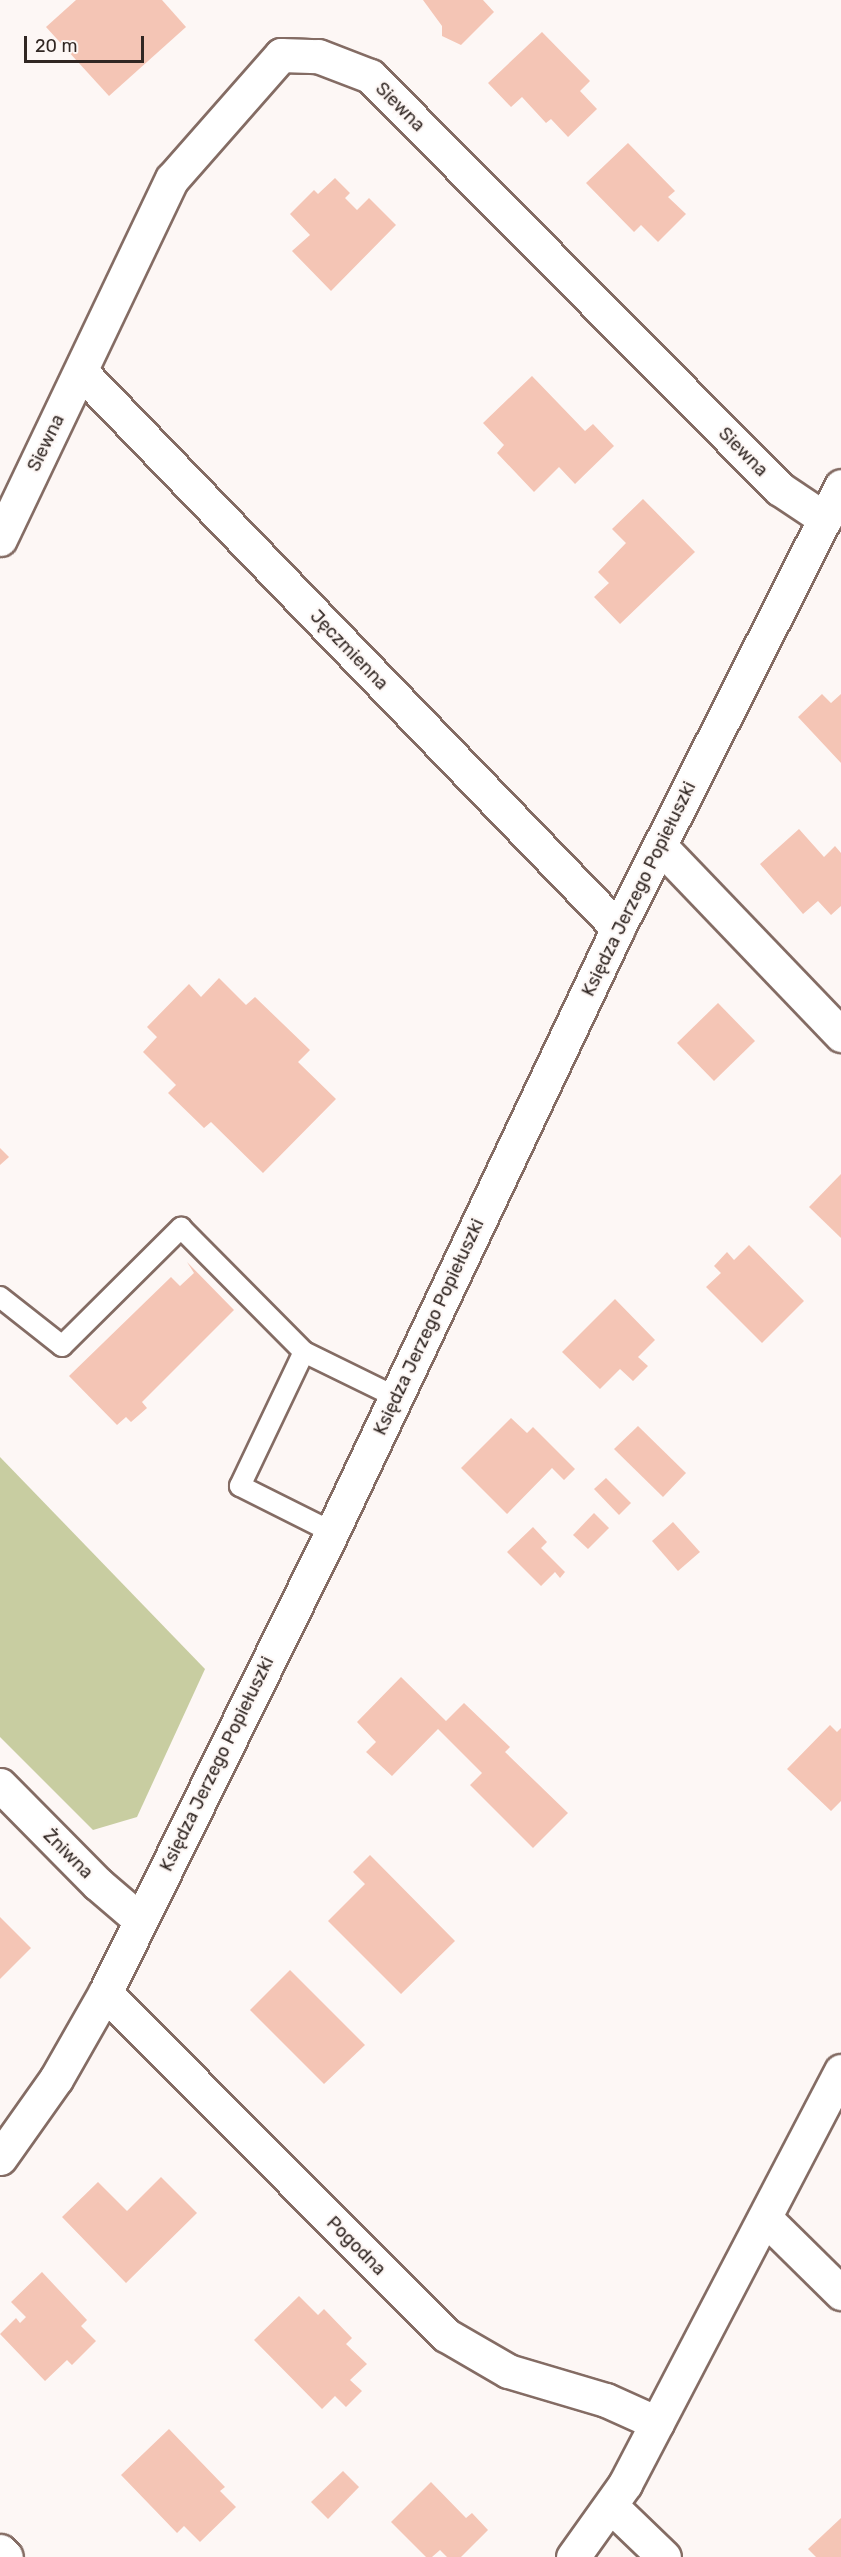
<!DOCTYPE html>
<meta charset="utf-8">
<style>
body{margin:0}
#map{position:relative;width:841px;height:2557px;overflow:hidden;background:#fdf7f5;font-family:Rubik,sans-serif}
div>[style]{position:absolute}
.forest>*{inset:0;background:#c8cda1}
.building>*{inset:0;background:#f4c5b5}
.roads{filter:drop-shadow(2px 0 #846c64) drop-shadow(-2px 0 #846c64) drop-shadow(0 2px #846c64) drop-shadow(0 -2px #846c64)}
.service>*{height:20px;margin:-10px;padding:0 10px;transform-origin:10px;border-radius:10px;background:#fff}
.minor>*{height:33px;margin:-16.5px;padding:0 16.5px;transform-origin:16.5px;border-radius:16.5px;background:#fff}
span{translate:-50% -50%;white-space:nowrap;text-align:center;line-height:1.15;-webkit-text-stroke:4.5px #fdf7f5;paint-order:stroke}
.street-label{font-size:18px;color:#312723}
.scale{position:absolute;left:24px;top:36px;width:120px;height:27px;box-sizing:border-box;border:3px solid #312723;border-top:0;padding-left:8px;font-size:18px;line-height:21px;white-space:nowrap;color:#312723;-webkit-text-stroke:4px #fdf7f5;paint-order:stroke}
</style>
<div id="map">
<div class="forest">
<div style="clip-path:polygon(0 1457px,205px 1669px,137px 1817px,93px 1830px,0 1737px)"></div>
</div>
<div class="building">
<div style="clip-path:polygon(76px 0,162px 0,186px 27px,109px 96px,46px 27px)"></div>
<div style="clip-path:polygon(423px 0,483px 0,494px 12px,461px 45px,442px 36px,442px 26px)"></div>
<div style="clip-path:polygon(542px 32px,590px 81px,580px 91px,597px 109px,568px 137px,551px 119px,546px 123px,522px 97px,511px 107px,488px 83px)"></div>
<div style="clip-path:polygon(628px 143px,675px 191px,668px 197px,686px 214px,658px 242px,641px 225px,634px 232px,586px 183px)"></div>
<div style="clip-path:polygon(335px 178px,350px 193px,345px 198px,357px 210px,369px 198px,396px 225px,331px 291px,292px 251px,310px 235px,290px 214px,314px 190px,318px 194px)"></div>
<div style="clip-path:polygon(532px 376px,585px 431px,593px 424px,614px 446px,575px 484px,559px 467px,534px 492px,497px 453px,504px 445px,483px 423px)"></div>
<div style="clip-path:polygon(643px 499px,695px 552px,620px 624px,594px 597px,609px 583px,598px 572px,626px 543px,612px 529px)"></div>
<div style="clip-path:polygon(822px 694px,831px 703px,841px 694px,841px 763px,798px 717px)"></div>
<div style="clip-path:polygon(799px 829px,824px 857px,835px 846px,841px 853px,841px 906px,831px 915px,818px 901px,803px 914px,760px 864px)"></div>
<div style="clip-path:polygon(219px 978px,246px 1005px,255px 997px,310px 1050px,298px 1062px,336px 1099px,263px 1173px,211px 1122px,204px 1128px,168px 1093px,176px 1085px,143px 1052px,157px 1037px,147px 1027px,189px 984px,201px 997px)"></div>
<div style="clip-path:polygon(718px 1003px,755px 1041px,714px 1081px,677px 1043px)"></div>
<div style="clip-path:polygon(0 1148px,9px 1157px,0 1165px)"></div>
<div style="clip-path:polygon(841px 1174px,841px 1238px,809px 1207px)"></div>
<div style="clip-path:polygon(749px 1245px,804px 1301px,762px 1343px,706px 1287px,721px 1273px,714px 1266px,727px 1252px,734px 1260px)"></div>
<div style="clip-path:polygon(187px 1262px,234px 1310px,142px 1402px,147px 1408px,131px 1422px,126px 1417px,117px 1425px,69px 1376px,171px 1277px,180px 1286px,194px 1273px)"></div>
<div style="clip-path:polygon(615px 1299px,655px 1340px,638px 1357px,648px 1366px,633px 1381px,620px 1369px,600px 1389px,562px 1352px)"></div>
<div style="clip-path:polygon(511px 1418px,527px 1433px,533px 1427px,575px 1469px,564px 1480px,552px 1468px,507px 1514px,461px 1468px)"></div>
<div style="clip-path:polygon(638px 1426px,686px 1473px,663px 1497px,614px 1449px)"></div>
<div style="clip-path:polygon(606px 1478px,631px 1503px,619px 1515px,594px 1489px)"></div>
<div style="clip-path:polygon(594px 1513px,609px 1528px,588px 1549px,573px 1535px)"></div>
<div style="clip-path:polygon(673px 1522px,700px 1552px,678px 1571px,652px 1541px)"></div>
<div style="clip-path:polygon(533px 1527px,547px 1542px,541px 1548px,565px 1572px,560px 1578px,555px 1572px,541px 1586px,507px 1552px)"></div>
<div style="clip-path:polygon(401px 1677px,446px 1721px,464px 1703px,510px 1747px,505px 1752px,568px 1813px,533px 1848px,470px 1785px,482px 1773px,438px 1729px,392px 1776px,366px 1752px,376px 1742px,357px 1722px)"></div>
<div style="clip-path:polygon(830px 1725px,837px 1732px,841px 1728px,841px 1801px,831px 1811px,787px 1769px)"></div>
<div style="clip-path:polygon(370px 1855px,455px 1941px,401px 1994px,328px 1921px,365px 1884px,353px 1872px)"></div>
<div style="clip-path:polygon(0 1917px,31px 1948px,0 1979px)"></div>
<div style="clip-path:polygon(290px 1970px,365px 2045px,324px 2084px,250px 2010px)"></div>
<div style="clip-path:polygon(161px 2177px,197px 2213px,126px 2283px,62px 2217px,98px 2182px,127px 2211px)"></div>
<div style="clip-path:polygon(42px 2272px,87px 2320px,81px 2326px,96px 2341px,72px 2365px,67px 2360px,45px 2381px,0 2334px,16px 2318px,20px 2323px,26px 2317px,11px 2302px)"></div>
<div style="clip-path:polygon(299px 2296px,318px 2315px,324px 2309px,352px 2338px,346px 2344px,367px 2364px,350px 2380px,362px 2391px,346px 2407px,335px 2396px,322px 2409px,254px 2340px)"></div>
<div style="clip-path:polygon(169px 2429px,225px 2487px,220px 2491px,236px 2507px,200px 2542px,184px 2526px,177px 2533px,121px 2475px)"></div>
<div style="clip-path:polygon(343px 2471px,359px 2487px,328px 2519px,311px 2502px)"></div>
<div style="clip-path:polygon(431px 2482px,466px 2518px,472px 2513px,488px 2530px,461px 2557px,447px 2557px,440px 2550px,432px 2557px,426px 2557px,391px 2522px)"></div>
<div style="clip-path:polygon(841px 2518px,841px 2557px,816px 2557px,808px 2549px)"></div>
</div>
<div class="roads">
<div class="service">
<div style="left:0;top:1297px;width:79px;rotate:38.3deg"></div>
<div style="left:62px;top:1346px;width:168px;rotate:-44.8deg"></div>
<div style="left:181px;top:1228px;width:175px;rotate:45.2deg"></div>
<div style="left:332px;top:1532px;width:103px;rotate:-153.4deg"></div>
<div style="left:240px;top:1486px;width:148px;rotate:-64.5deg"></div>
<div style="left:304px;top:1352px;width:102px;rotate:26.1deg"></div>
</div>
<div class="minor">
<div style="left:81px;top:372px;width:773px;rotate:46deg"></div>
<div style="left:0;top:539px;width:399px;rotate:-64.5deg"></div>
<div style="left:172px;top:179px;width:165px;rotate:-48.7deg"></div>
<div style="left:281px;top:55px;width:37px;rotate:2deg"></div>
<div style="left:318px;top:56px;width:56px;rotate:21deg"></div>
<div style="left:370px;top:76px;width:582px;rotate:45.21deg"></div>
<div style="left:780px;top:489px;width:54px;rotate:33.7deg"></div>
<div style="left:660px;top:846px;width:262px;rotate:46.2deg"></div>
<div style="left:0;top:1785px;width:139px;rotate:45.3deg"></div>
<div style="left:98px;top:1884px;width:55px;rotate:40.6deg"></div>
<div style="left:105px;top:1993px;width:483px;rotate:45.1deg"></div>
<div style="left:446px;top:2335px;width:72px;rotate:30.1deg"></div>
<div style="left:508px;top:2371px;width:102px;rotate:16.5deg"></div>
<div style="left:606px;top:2400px;width:56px;rotate:24.3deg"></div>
<div style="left:0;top:2158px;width:97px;rotate:-54.7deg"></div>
<div style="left:56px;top:2079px;width:99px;rotate:-60.3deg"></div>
<div style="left:105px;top:1993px;width:514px;rotate:-63.78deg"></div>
<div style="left:332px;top:1532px;width:668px;rotate:-64.66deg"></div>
<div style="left:618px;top:928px;width:495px;rotate:-63.2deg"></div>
<div style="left:765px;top:2218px;width:107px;rotate:44.6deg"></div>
<div style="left:612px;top:2507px;width:72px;rotate:43.9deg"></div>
<div style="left:0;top:2551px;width:8px;rotate:45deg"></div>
<div style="left:573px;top:2557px;width:90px;rotate:-54.5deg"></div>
<div style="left:625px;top:2484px;width:466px;rotate:-62.4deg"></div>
</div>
</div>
<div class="street-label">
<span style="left:400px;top:107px;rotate:45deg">Siewna</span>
<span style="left:46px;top:443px;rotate:-64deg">Siewna</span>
<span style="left:743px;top:452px;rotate:45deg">Siewna</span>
<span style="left:349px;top:650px;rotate:46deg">Jęczmienna</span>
<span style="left:639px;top:889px;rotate:-64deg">Księdza Jerzego Popiełuszki</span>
<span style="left:429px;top:1327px;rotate:-65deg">Księdza Jerzego Popiełuszki</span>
<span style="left:217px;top:1764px;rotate:-64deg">Księdza Jerzego Popiełuszki</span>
<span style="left:68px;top:1854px;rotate:45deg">Żniwna</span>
<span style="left:356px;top:2246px;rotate:45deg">Pogodna</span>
</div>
<div class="scale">20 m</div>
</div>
